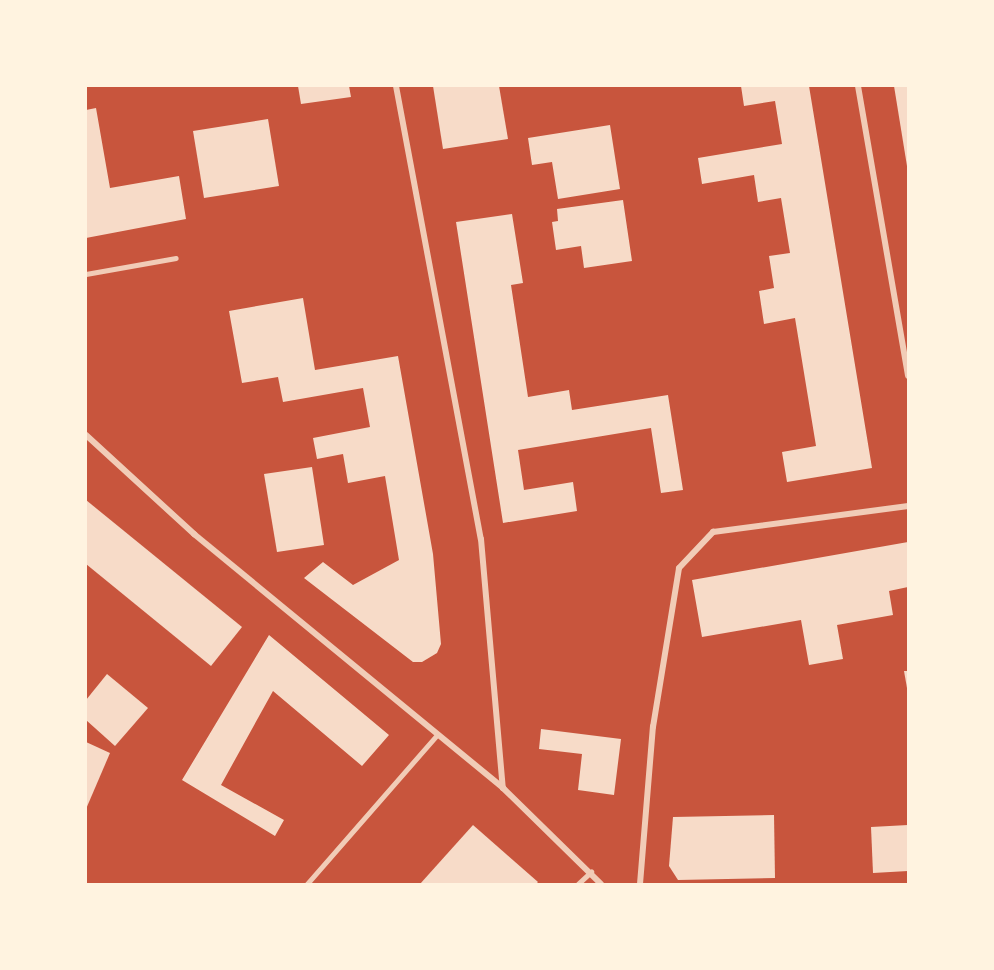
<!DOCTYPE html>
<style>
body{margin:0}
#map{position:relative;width:994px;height:970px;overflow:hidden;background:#c8553d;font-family:"PT Sans",sans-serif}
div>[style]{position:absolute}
.building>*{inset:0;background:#f7dbc8}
.service>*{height:4.5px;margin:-2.25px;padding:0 2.25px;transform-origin:2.25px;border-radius:2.25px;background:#f1ccb7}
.minor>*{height:6px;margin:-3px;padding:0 3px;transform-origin:3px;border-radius:3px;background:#f1ccb7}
span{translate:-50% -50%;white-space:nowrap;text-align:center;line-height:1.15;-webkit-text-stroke:4.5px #fff3e0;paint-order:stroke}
.frame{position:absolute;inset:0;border:87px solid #fff3e0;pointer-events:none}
</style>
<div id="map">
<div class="building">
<div style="clip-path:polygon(298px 86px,349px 86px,351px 97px,301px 104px)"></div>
<div style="clip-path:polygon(433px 86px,499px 86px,508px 139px,443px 149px)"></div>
<div style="clip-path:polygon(741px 86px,809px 86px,872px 468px,787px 482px,782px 452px,816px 446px,795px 318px,764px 324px,759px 291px,774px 288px,769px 256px,790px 253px,781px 198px,758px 202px,754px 175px,702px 184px,698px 158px,782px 144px,775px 101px,744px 106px)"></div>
<div style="clip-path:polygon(894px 86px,908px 86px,908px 166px,907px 166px)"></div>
<div style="clip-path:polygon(96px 108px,110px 188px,179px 176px,186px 219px,86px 238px,86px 110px)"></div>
<div style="clip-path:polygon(268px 119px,279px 186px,204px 198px,193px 131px)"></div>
<div style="clip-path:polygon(610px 125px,620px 189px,558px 199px,552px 162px,532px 165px,528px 138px)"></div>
<div style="clip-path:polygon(623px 200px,632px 261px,584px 268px,581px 246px,556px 250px,552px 222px,558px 221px,557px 209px)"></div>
<div style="clip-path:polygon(512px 214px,523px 283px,511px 285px,528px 397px,569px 390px,572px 410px,668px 395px,683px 490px,661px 493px,651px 428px,518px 450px,524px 490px,573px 482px,577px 511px,503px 523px,456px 222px)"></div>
<div style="clip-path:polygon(303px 298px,315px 370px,398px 356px,433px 554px,441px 644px,437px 653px,422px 662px,413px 662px,304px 578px,323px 562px,353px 585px,399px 560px,385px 476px,348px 483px,343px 454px,317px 459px,313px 438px,370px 427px,363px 388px,283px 402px,278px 377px,242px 383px,229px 311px)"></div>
<div style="clip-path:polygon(312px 467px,324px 545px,277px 552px,264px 474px)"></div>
<div style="clip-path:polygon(86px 500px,242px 627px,211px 666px,86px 564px)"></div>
<div style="clip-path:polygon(908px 542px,908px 587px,889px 591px,893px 615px,837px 625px,843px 659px,809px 665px,801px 620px,702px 637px,692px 580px)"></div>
<div style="clip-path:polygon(269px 635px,389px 735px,362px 766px,273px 691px,221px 785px,284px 820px,275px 836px,182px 780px)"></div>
<div style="clip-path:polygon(904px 671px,908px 671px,908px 688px,907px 688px)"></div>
<div style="clip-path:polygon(107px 674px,148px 708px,115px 746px,86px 720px,86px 700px)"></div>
<div style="clip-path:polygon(541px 729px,621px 739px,614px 795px,578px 790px,582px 754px,539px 749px)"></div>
<div style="clip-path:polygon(86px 742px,110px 753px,86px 809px)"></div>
<div style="clip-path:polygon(774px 815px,775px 878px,678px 880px,669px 866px,673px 817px)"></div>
<div style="clip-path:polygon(473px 825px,538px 882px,536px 884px,420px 884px)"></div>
<div style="clip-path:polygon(908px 825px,908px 871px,873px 873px,871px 827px)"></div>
</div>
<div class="service">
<div style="left:86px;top:274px;width:91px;rotate:-10.1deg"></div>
<div style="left:307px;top:884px;width:198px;rotate:-48.9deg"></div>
<div style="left:578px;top:884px;width:18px;rotate:-43deg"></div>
</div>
<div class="minor">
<div style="left:396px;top:86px;width:461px;rotate:79.4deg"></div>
<div style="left:481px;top:539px;width:250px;rotate:85deg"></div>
<div style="left:858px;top:86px;width:294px;rotate:80.2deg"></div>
<div style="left:86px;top:435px;width:147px;rotate:42.5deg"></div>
<div style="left:194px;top:534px;width:400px;rotate:39.4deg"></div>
<div style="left:503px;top:788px;width:137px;rotate:44.4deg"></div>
<div style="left:640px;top:884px;width:158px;rotate:-85.3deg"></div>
<div style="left:653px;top:727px;width:161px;rotate:-80.7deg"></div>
<div style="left:679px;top:568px;width:50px;rotate:-46.6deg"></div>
<div style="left:713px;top:532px;width:197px;rotate:-7.6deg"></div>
</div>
<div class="frame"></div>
</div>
